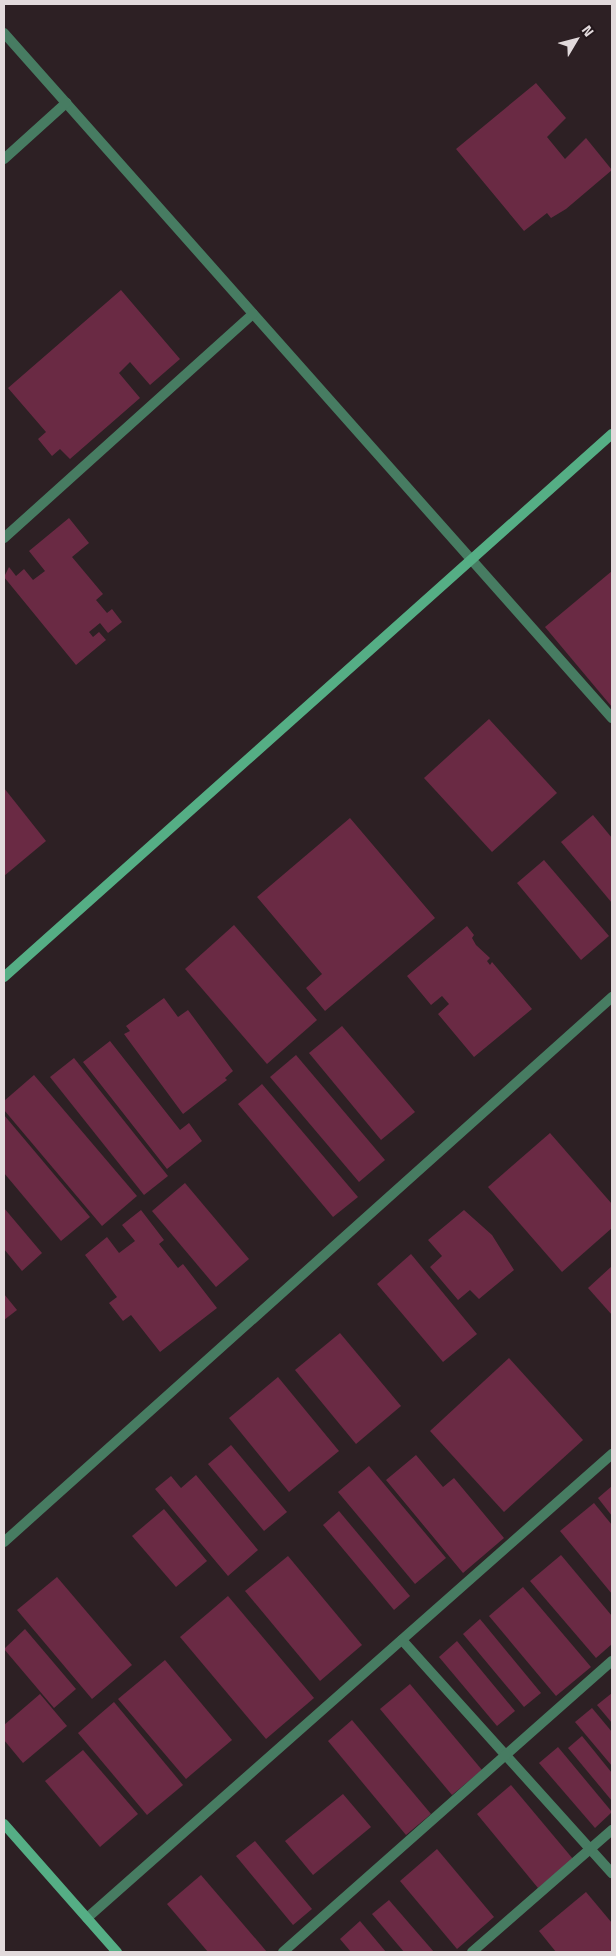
<!DOCTYPE html>
<style>
body{margin:0}
#map{position:relative;width:616px;height:1956px;overflow:hidden;background:#2d2024;font-family:"Titillium Web",sans-serif}
div>[style]{position:absolute}
.building>*{inset:0;background:#6a2a44}
.street>*{height:10px;margin:-5px;padding:0 5px;transform-origin:5px;border-radius:5px;background:#477c62}
.secondary>*{height:10px;margin:-5px;padding:0 5px;transform-origin:5px;border-radius:5px;background:#55ae85}
span{translate:-50% -50%;white-space:nowrap;text-align:center;line-height:1.15;-webkit-text-stroke:4px #23171b;paint-order:stroke}
.frame{position:absolute;inset:0;border:5px solid #e2dadc;pointer-events:none}
.north{position:absolute;left:551px;top:15px;width:50px;height:50px;-webkit-text-stroke:4px #23171b;paint-order:stroke;rotate:53deg;font-size:14px;font-weight:700;line-height:20px;text-align:center;color:#e2dadc}
.north::after{content:'';display:block;margin:auto;width:18px;height:22px;background:#e2dadc;clip-path:polygon(50% 0,100% 100%,50% 72%,0 100%)}
</style>
<div id="map">
<div class="building">
<div style="clip-path:polygon(536px 83px,566px 118px,547px 137px,565px 159px,586px 138px,612px 170px,566px 209px,551px 218px,547px 213px,524px 231px,456px 149px)"></div>
<div style="clip-path:polygon(121px 290px,180px 359px,150px 385px,130px 362px,119px 373px,140px 398px,70px 459px,60px 449px,52px 456px,38px 439px,46px 432px,8px 388px)"></div>
<div style="clip-path:polygon(69px 518px,89px 543px,72px 557px,103px 594px,96px 600px,107px 613px,112px 609px,122px 622px,108px 633px,100px 623px,89px 632px,93px 637px,99px 632px,106px 640px,76px 665px,4px 577px,9px 567px,16px 576px,24px 569px,33px 580px,45px 571px,29px 551px)"></div>
<div style="clip-path:polygon(612px 571px,612px 707px,545px 627px)"></div>
<div style="clip-path:polygon(489px 719px,557px 793px,492px 852px,424px 778px)"></div>
<div style="clip-path:polygon(4px 788px,46px 841px,4px 876px)"></div>
<div style="clip-path:polygon(593px 815px,612px 838px,612px 903px,561px 842px)"></div>
<div style="clip-path:polygon(350px 818px,435px 918px,325px 1011px,306px 988px,322px 974px,257px 897px)"></div>
<div style="clip-path:polygon(544px 860px,609px 936px,581px 960px,517px 883px)"></div>
<div style="clip-path:polygon(234px 925px,317px 1020px,267px 1064px,185px 969px)"></div>
<div style="clip-path:polygon(467px 926px,474px 935px,472px 938px,476px 945px,490px 958px,487px 961px,490px 965px,492px 962px,532px 1009px,474px 1057px,438px 1014px,449px 1004px,442px 996px,431px 1005px,407px 976px)"></div>
<div style="clip-path:polygon(164px 998px,178px 1017px,188px 1010px,233px 1071px,225px 1078px,227px 1080px,183px 1114px,124px 1034px,130px 1031px,126px 1026px)"></div>
<div style="clip-path:polygon(342px 1026px,415px 1112px,381px 1140px,309px 1053px)"></div>
<div style="clip-path:polygon(110px 1041px,180px 1130px,189px 1123px,202px 1141px,167px 1169px,83px 1062px)"></div>
<div style="clip-path:polygon(296px 1055px,385px 1160px,359px 1182px,270px 1077px)"></div>
<div style="clip-path:polygon(74px 1058px,168px 1176px,144px 1195px,50px 1077px)"></div>
<div style="clip-path:polygon(34px 1075px,137px 1196px,102px 1226px,4px 1110px,4px 1101px)"></div>
<div style="clip-path:polygon(262px 1084px,358px 1197px,333px 1217px,238px 1104px)"></div>
<div style="clip-path:polygon(4px 1115px,90px 1217px,61px 1241px,4px 1173px)"></div>
<div style="clip-path:polygon(550px 1133px,612px 1204px,612px 1228px,562px 1272px,488px 1187px)"></div>
<div style="clip-path:polygon(185px 1183px,249px 1259px,216px 1287px,152px 1211px)"></div>
<div style="clip-path:polygon(4px 1208px,42px 1253px,22px 1271px,4px 1249px)"></div>
<div style="clip-path:polygon(141px 1210px,164px 1240px,159px 1244px,178px 1268px,183px 1264px,217px 1308px,160px 1352px,131px 1315px,123px 1321px,109px 1303px,117px 1297px,85px 1255px,107px 1237px,119px 1253px,135px 1241px,122px 1225px)"></div>
<div style="clip-path:polygon(464px 1210px,492px 1235px,514px 1270px,479px 1299px,470px 1290px,458px 1300px,430px 1267px,442px 1256px,428px 1240px)"></div>
<div style="clip-path:polygon(411px 1254px,477px 1334px,443px 1362px,377px 1284px)"></div>
<div style="clip-path:polygon(612px 1266px,612px 1315px,588px 1288px)"></div>
<div style="clip-path:polygon(4px 1294px,17px 1310px,4px 1320px)"></div>
<div style="clip-path:polygon(340px 1333px,401px 1406px,356px 1444px,295px 1370px)"></div>
<div style="clip-path:polygon(509px 1358px,583px 1440px,504px 1512px,430px 1431px)"></div>
<div style="clip-path:polygon(278px 1377px,339px 1451px,289px 1492px,229px 1418px)"></div>
<div style="clip-path:polygon(231px 1445px,287px 1512px,264px 1531px,208px 1464px)"></div>
<div style="clip-path:polygon(416px 1455px,443px 1487px,454px 1478px,504px 1538px,463px 1573px,386px 1480px)"></div>
<div style="clip-path:polygon(369px 1466px,446px 1558px,415px 1584px,338px 1492px)"></div>
<div style="clip-path:polygon(196px 1475px,258px 1550px,228px 1576px,155px 1489px,171px 1476px,181px 1488px)"></div>
<div style="clip-path:polygon(612px 1486px,612px 1516px,598px 1498px)"></div>
<div style="clip-path:polygon(594px 1503px,612px 1525px,612px 1594px,560px 1531px)"></div>
<div style="clip-path:polygon(164px 1509px,207px 1561px,176px 1587px,132px 1536px)"></div>
<div style="clip-path:polygon(339px 1511px,410px 1596px,394px 1610px,323px 1525px)"></div>
<div style="clip-path:polygon(561px 1555px,612px 1616px,612px 1644px,596px 1658px,530px 1581px)"></div>
<div style="clip-path:polygon(288px 1556px,362px 1645px,320px 1681px,245px 1591px)"></div>
<div style="clip-path:polygon(57px 1577px,132px 1665px,92px 1699px,17px 1610px)"></div>
<div style="clip-path:polygon(523px 1587px,591px 1667px,556px 1696px,489px 1616px)"></div>
<div style="clip-path:polygon(228px 1596px,314px 1698px,266px 1739px,180px 1637px)"></div>
<div style="clip-path:polygon(480px 1619px,541px 1693px,524px 1707px,463px 1634px)"></div>
<div style="clip-path:polygon(25px 1629px,76px 1689px,54px 1708px,4px 1649px)"></div>
<div style="clip-path:polygon(457px 1641px,515px 1711px,497px 1726px,439px 1657px)"></div>
<div style="clip-path:polygon(165px 1660px,232px 1740px,186px 1779px,118px 1699px)"></div>
<div style="clip-path:polygon(410px 1684px,482px 1770px,452px 1795px,380px 1709px)"></div>
<div style="clip-path:polygon(612px 1693px,612px 1723px,597px 1705px)"></div>
<div style="clip-path:polygon(40px 1694px,67px 1726px,23px 1763px,4px 1740px,4px 1725px)"></div>
<div style="clip-path:polygon(114px 1702px,183px 1785px,147px 1815px,78px 1733px)"></div>
<div style="clip-path:polygon(592px 1708px,612px 1732px,612px 1766px,575px 1722px)"></div>
<div style="clip-path:polygon(352px 1720px,431px 1814px,406px 1835px,328px 1741px)"></div>
<div style="clip-path:polygon(582px 1736px,612px 1773px,612px 1801px,568px 1748px)"></div>
<div style="clip-path:polygon(558px 1747px,612px 1812px,595px 1828px,539px 1763px)"></div>
<div style="clip-path:polygon(83px 1750px,138px 1814px,100px 1847px,45px 1781px)"></div>
<div style="clip-path:polygon(511px 1785px,573px 1859px,538px 1888px,477px 1814px)"></div>
<div style="clip-path:polygon(343px 1794px,371px 1827px,313px 1875px,285px 1841px)"></div>
<div style="clip-path:polygon(255px 1841px,312px 1909px,293px 1925px,236px 1856px)"></div>
<div style="clip-path:polygon(437px 1849px,494px 1917px,457px 1949px,400px 1881px)"></div>
<div style="clip-path:polygon(201px 1875px,267px 1952px,208px 1952px,167px 1904px)"></div>
<div style="clip-path:polygon(586px 1892px,612px 1923px,612px 1952px,556px 1952px,539px 1931px)"></div>
<div style="clip-path:polygon(389px 1900px,434px 1952px,404px 1952px,372px 1914px)"></div>
<div style="clip-path:polygon(360px 1921px,386px 1952px,351px 1952px,340px 1939px)"></div>
</div>
<div class="street">
<div style="left:4px;top:33px;width:916px;rotate:48.41deg"></div>
<div style="left:4px;top:159px;width:84px;rotate:-42.1deg"></div>
<div style="left:4px;top:538px;width:335px;rotate:-42deg"></div>
<div style="left:4px;top:1542px;width:817px;rotate:-41.87deg"></div>
<div style="left:402px;top:1640px;width:314px;rotate:48deg"></div>
<div style="left:87px;top:1918px;width:701px;rotate:-41.47deg"></div>
<div style="left:283px;top:1952px;width:439px;rotate:-41.5deg"></div>
<div style="left:472px;top:1952px;width:186px;rotate:-41.1deg"></div>
</div>
<div class="secondary">
<div style="left:4px;top:977px;width:815px;rotate:-41.77deg"></div>
<div style="left:4px;top:1824px;width:171px;rotate:48.6deg"></div>
</div>
<div class="frame"></div>
<div class="north">N</div>
</div>
